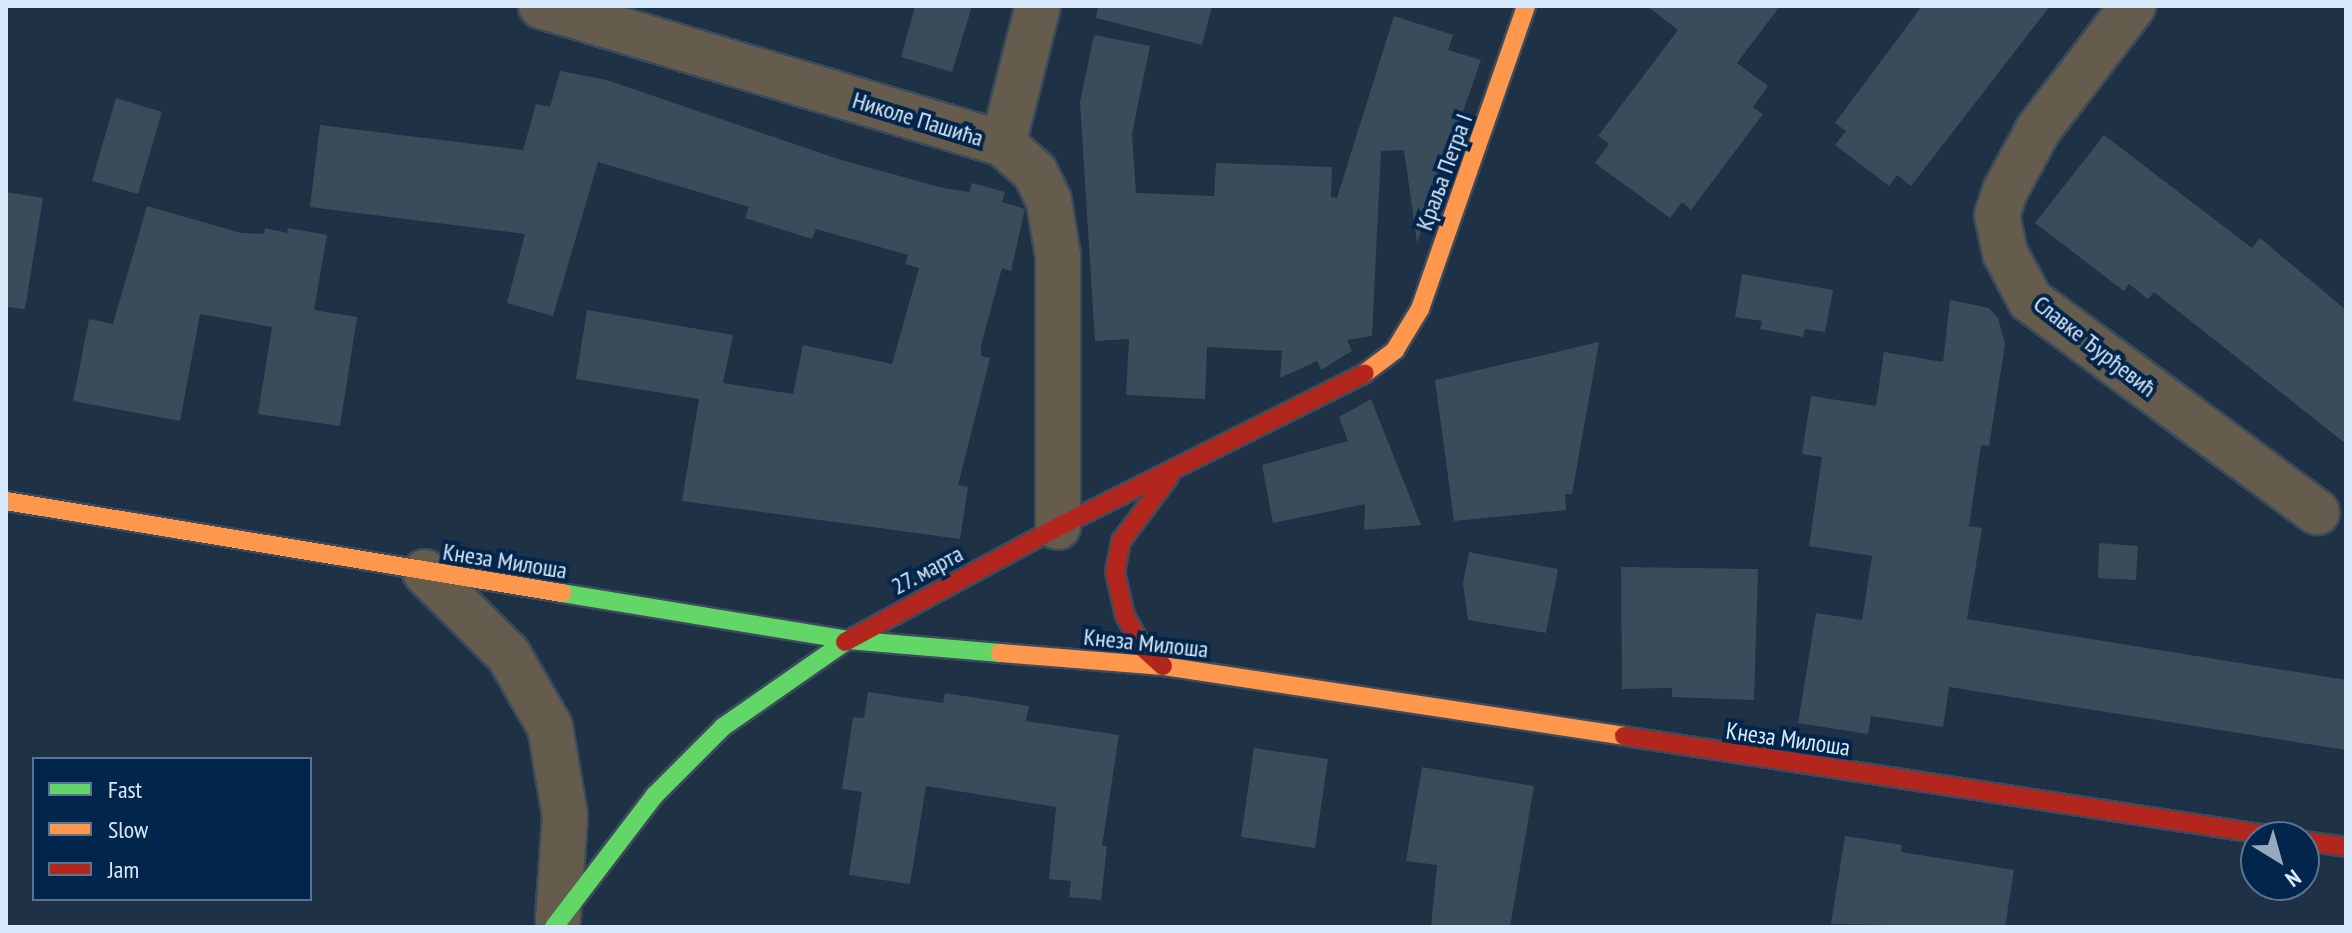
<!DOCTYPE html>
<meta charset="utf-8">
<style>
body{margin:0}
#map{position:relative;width:2352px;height:933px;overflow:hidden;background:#1e3145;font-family:"PT Sans Narrow",sans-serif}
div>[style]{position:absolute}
.building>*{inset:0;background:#3a4c59}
.roads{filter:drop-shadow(2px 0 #3c4b5b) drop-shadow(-2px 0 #3c4b5b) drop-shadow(0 2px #3c4b5b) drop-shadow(0 -2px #3c4b5b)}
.street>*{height:44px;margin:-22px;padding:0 22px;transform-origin:22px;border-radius:22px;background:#665c4d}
.fast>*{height:18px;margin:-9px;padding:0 9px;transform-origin:9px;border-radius:9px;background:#63d668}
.slow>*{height:18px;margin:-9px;padding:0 9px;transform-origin:9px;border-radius:9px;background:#ff974d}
.jam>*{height:18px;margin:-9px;padding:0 9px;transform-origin:9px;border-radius:9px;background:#b3261e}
span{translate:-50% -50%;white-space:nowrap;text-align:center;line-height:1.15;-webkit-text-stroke:8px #02264b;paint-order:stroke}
.street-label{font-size:24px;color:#daeafd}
.frame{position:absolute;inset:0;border:8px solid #daeafd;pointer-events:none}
.legend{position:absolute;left:32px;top:757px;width:280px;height:144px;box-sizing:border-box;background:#02264b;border:2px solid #587492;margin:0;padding:10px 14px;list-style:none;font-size:24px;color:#daeafd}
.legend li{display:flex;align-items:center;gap:16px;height:40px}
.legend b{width:40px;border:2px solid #587492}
.north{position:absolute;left:2240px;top:821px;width:80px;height:80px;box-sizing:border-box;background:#02264b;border:2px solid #587492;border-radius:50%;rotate:143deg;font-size:22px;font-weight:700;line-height:32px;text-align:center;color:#daeafd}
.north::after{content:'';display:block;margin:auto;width:28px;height:36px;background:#98a9bd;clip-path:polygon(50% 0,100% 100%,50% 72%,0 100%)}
</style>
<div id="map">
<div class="building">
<div style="clip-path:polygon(915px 6px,972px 6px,952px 72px,901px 57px)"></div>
<div style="clip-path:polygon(1098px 6px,1212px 6px,1202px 45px,1096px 18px)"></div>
<div style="clip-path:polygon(1647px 6px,1780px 6px,1737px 63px,1768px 86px,1753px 107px,1763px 114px,1691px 210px,1682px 202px,1670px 218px,1595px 163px,1609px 144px,1598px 136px,1678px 30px)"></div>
<div style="clip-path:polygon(1922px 6px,2050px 6px,1911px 186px,1897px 175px,1889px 186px,1835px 145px,1846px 131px,1835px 123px)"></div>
<div style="clip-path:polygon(1394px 16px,1453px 35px,1448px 50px,1481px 60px,1417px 243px,1404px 150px,1381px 151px,1372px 336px,1347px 340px,1352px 351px,1321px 370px,1317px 361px,1280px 378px,1282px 351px,1207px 347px,1205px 399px,1126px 395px,1129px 339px,1095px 341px,1080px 102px,1094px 35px,1150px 46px,1132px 134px,1136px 193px,1214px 196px,1216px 163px,1332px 167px,1331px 197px,1337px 198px)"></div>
<div style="clip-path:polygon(560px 71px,607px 80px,838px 159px,943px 188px,969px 192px,972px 183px,1005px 192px,1002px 202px,1025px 209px,1011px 271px,1002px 268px,981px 346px,981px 356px,990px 358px,958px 485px,968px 487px,960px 539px,682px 501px,699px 399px,576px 379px,587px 310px,733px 335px,723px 383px,793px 394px,803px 345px,892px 364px,919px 268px,905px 264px,908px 255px,816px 229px,812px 239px,745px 218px,749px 207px,598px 162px,553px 316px,507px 303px,525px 234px,310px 207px,320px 125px,523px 150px,536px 104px,550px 107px)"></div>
<div style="clip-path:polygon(116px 98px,162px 112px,138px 194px,92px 181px)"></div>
<div style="clip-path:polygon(2104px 135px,2252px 248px,2260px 238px,2346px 310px,2346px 444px,2154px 292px,2148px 299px,2129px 284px,2124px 291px,2035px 223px)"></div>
<div style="clip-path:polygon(6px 192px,43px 198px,25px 309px,6px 307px)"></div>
<div style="clip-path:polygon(147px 206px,241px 233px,264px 234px,265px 228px,287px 233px,288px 228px,327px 235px,314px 310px,357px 317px,340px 426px,258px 414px,272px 327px,200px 314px,180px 421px,73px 401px,89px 319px,113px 324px)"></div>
<div style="clip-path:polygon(1742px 274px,1833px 290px,1825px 332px,1805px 329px,1803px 337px,1760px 329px,1762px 321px,1735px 317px)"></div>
<div style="clip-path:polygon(1950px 300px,1989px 308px,1998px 318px,2005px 344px,1989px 446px,1981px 445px,1969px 526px,1982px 528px,1967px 619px,2346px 680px,2346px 750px,1949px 687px,1943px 727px,1871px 716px,1868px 734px,1798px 723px,1816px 613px,1862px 620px,1872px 556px,1809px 546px,1822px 457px,1802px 454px,1811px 396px,1876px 406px,1884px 352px,1943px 362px)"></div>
<div style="clip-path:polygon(1599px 342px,1572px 494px,1565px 494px,1566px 510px,1454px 521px,1435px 380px)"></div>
<div style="clip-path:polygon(1371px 399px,1421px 525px,1364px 530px,1365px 504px,1273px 523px,1262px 465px,1348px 441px,1339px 417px)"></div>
<div style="clip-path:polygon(2099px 543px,2138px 546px,2136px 580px,2098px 578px)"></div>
<div style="clip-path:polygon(1469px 552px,1558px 569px,1546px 633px,1468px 620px,1463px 584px)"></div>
<div style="clip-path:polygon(1621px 567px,1758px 569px,1754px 700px,1672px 697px,1672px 688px,1622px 689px)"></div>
<div style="clip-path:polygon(868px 692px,943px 703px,945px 693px,1029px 706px,1026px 721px,1119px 735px,1102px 846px,1107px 846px,1101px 900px,1069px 897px,1071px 881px,1049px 879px,1056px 807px,926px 786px,910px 884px,849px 875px,862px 792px,842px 789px,853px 717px,864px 718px)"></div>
<div style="clip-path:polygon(1254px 748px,1328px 759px,1315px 848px,1241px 837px)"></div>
<div style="clip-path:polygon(1422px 767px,1534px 786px,1510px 927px,1431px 927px,1437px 865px,1406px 861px)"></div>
<div style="clip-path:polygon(1845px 836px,1902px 845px,1901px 852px,2014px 870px,2005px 927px,1831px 924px)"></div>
</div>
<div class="roads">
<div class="street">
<div style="left:541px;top:6px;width:482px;rotate:16.6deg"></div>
<div style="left:1003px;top:144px;width:43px;rotate:41.2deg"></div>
<div style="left:1035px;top:172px;width:32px;rotate:64deg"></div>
<div style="left:1049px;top:201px;width:56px;rotate:80.7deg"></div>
<div style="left:1058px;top:256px;width:271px;rotate:90deg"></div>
<div style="left:2133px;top:6px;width:156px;rotate:127.5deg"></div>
<div style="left:2038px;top:130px;width:69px;rotate:118.4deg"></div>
<div style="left:2005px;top:191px;width:25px;rotate:108deg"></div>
<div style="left:1997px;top:215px;width:39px;rotate:78deg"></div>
<div style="left:2005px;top:253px;width:53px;rotate:62deg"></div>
<div style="left:2030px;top:300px;width:357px;rotate:36.5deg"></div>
<div style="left:1003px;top:144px;width:142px;rotate:-75.8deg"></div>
<div style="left:425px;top:572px;width:117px;rotate:44.7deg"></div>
<div style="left:508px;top:654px;width:84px;rotate:60.1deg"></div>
<div style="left:550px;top:727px;width:90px;rotate:80.4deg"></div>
<div style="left:565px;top:816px;width:104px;rotate:93.9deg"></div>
</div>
<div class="fast">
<div style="left:562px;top:593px;width:290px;rotate:9.3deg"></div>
<div style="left:848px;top:640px;width:153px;rotate:4.9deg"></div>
<div style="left:554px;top:927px;width:166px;rotate:-52.6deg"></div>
<div style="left:655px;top:795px;width:96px;rotate:-45deg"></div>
<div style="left:723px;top:727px;width:149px;rotate:-34.9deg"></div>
</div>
<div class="slow">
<div style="left:1365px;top:373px;width:38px;rotate:-37deg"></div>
<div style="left:1395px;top:350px;width:48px;rotate:-58.6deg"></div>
<div style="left:1420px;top:309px;width:321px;rotate:-70.7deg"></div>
<div style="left:6px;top:501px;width:564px;rotate:9.4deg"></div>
<div style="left:1000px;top:653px;width:164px;rotate:4.6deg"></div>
<div style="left:1163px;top:666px;width:466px;rotate:8.6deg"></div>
</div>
<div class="jam">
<div style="left:845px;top:642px;width:242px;rotate:-28.4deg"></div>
<div style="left:1058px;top:527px;width:343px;rotate:-26.6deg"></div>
<div style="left:1163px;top:666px;width:27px;rotate:-138deg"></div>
<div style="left:1143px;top:648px;width:37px;rotate:-119deg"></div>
<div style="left:1125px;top:616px;width:45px;rotate:-102.8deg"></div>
<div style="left:1115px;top:572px;width:32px;rotate:-79deg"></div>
<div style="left:1121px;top:541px;width:80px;rotate:-53.1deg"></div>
<div style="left:1624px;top:736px;width:665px;rotate:8.74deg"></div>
<div style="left:2304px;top:841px;width:42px;rotate:8.1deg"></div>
</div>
</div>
<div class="street-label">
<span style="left:918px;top:119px;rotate:17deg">Николе Пашића</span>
<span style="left:1444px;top:172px;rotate:-70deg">Краља Петра I</span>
<span style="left:2095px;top:346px;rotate:38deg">Славке Ђурђевић</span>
<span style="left:505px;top:561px;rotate:9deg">Кнеза Милоша</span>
<span style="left:927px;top:570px;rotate:-28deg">27. марта</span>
<span style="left:1146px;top:643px;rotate:6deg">Кнеза Милоша</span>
<span style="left:1788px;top:739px;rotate:8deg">Кнеза Милоша</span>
</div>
<div class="frame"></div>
<ul class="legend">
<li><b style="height:10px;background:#63d668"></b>Fast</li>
<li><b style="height:10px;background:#ff974d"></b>Slow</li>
<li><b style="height:10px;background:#b3261e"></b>Jam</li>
</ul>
<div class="north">N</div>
</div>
